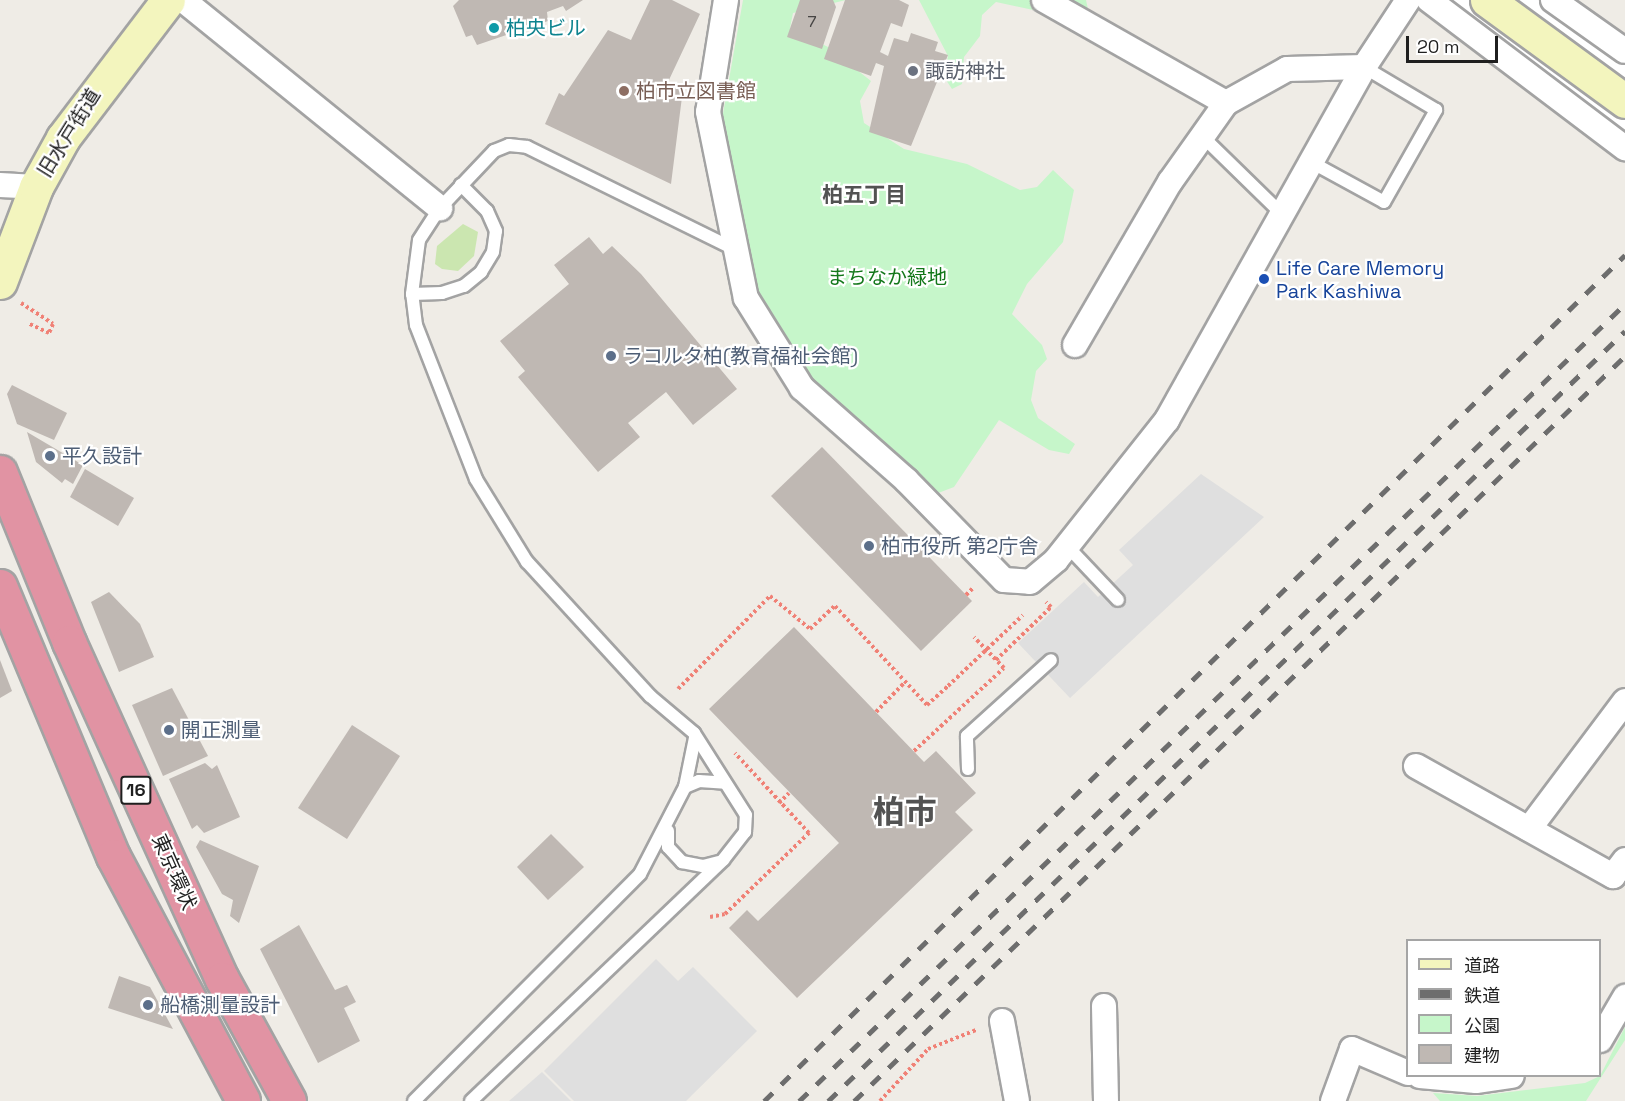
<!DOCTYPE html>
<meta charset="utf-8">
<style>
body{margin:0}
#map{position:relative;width:1625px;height:1101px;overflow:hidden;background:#efece6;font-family:"Space Grotesk","Noto Sans JP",sans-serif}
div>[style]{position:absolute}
.grass>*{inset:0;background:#cbe6b0}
.park>*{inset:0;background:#c6f6ca}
.parking>*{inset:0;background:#dfdfdf}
.pier>*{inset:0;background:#fff}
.building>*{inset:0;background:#bfb8b3}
.path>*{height:4px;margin-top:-2px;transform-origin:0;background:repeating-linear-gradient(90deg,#f08176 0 3px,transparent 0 6px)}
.roads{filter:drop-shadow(2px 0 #a3a3a3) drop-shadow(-2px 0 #a3a3a3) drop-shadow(0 2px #a3a3a3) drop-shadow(0 -2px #a3a3a3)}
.lane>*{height:12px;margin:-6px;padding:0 6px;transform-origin:6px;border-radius:6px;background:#fff}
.street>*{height:24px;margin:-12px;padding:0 12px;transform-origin:12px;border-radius:12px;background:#fff}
.secondary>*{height:33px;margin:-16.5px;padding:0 16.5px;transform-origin:16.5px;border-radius:16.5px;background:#f3f5be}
.highway>*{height:33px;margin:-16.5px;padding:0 16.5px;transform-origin:16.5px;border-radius:16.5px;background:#e193a3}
.rail>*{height:4.5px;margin-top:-2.25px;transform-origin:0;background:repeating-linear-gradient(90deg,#6d6d6d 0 12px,transparent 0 24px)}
.dots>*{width:16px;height:16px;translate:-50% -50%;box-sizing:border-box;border:3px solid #fff;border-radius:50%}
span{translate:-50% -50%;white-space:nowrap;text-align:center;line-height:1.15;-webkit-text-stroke:4.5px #fff;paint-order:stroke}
.number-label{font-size:16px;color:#474544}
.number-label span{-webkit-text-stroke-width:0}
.shield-label span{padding:2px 4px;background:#fff;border:2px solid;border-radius:4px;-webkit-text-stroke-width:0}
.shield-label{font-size:18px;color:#1f1f1f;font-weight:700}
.culture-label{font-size:20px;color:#0d838f}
.left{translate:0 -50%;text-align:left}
.worship-label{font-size:20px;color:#5b616d}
.education-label{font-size:20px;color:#785e54}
.street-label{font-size:20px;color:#1f1f1f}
.transit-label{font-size:20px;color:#164399}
.park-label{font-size:20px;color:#13771a}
.service-label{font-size:20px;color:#4e5e75}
.neighbourhood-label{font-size:21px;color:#525252;font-weight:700}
.town-label{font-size:32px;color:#525252;font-weight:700}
.legend{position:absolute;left:1406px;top:939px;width:195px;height:138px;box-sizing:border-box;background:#fff;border:2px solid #a5a5a5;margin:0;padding:8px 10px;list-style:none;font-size:18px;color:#1f1f1f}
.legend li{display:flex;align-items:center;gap:12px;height:30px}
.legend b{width:30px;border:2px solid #a5a5a5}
.scale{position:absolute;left:1406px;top:36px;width:92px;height:27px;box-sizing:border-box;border:3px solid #1f1f1f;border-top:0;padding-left:8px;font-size:18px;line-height:21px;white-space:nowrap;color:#1f1f1f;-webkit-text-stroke:4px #fff;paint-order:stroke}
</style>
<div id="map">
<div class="grass">
<div style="clip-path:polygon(463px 224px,478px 232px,474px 256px,458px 271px,442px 269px,435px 264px,437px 246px)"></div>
</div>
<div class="park">
<div style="clip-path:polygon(743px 0,846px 0,793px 13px,790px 28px,828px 47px,871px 81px,860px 101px,864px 123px,904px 149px,967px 164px,1020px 190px,1037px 187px,1053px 170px,1074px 190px,1063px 242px,1027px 284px,1012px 314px,1042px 345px,1047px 359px,1036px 371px,1031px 400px,1038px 418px,1075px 444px,1069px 454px,1049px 450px,999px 420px,954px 487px,933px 495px,829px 404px,758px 316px,721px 125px)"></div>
<div style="clip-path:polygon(919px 0,1086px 0,1089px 14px,1047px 13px,996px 2px,982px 15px,980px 36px,964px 57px,962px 84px,952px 89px,944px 77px,948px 56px)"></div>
<div style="clip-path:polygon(1625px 1027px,1625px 1040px,1586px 1101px,1440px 1101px,1433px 1093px,1477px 1096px,1585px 1083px,1600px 1076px)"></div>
</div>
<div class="parking">
<div style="clip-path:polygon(1201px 474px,1264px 517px,1070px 698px,1018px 643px,1084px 582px,1098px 597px,1133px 565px,1119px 550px)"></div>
<div style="clip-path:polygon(656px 959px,678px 981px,693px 967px,757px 1031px,686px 1101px,574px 1101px,544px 1071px)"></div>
<div style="clip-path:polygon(542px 1072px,571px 1101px,509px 1101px)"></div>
</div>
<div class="pier">
<div style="clip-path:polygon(1449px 0,1538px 0,1625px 62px,1625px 130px)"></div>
</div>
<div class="building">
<div style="clip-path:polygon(459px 0,583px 0,566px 11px,563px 6px,547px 12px,548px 21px,477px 45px,472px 35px,466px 37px,453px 6px)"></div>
<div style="clip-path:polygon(650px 0,672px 0,700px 14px,668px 82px,683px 89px,671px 184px,545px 124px,559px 93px,564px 96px,608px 30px,631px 40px)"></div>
<div style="clip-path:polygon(800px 0,833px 0,836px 7px,822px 49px,787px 37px)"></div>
<div style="clip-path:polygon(845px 0,899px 0,909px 5px,902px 27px,891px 23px,880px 52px,888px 56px,894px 38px,908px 42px,911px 33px,938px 42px,935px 51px,948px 55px,911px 146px,869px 132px,884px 66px,876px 63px,871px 76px,824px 59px)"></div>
<div style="clip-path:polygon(589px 237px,603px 254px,612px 246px,641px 274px,737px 389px,693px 425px,666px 392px,628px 423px,640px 437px,598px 472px,518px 377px,525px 371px,500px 341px,569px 284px,554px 265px)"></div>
<div style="clip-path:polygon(12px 385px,67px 413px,54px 440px,17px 424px,7px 394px)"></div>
<div style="clip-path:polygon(27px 432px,83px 465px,73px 484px,65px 479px,62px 483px,36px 462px)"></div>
<div style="clip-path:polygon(822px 447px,972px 601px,921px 651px,771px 496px)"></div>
<div style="clip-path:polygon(85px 469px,134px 498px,118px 526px,70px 497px)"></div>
<div style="clip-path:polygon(109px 592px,140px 624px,154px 657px,119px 672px,91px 602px)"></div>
<div style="clip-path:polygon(794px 627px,924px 762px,936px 751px,976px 793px,955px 812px,973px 830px,797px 998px,729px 928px,747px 910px,758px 921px,839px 843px,709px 709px)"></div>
<div style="clip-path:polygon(0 660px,12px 691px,0 698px)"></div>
<div style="clip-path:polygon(172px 688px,208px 756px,163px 776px,132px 705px)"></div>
<div style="clip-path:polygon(352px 725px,400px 756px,347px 839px,298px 808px)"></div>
<div style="clip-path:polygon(205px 763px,212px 769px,217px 765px,240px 817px,204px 833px,197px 825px,192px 829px,169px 779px)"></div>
<div style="clip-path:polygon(551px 834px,584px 867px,548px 900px,517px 867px)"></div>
<div style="clip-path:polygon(200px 840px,259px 866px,239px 923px,230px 916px,233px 900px,222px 894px,196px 847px)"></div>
<div style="clip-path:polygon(299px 925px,335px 990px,347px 985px,356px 1002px,344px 1008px,360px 1041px,318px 1063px,260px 949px)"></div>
<div style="clip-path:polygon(119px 976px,150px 987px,173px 1029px,108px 1008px)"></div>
</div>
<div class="path">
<div style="left:21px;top:303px;width:38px;rotate:33deg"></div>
<div style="left:53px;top:324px;width:10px;rotate:114deg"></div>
<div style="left:49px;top:333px;width:23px;rotate:-155deg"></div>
<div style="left:966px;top:595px;width:11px;rotate:-45deg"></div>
<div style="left:996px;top:660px;width:76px;rotate:-43.9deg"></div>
<div style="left:1051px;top:607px;width:7px;rotate:-135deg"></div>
<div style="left:948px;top:686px;width:103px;rotate:-43.4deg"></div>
<div style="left:678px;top:689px;width:131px;rotate:-45.3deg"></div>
<div style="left:770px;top:596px;width:52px;rotate:39.5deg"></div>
<div style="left:810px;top:629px;width:34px;rotate:-43deg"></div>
<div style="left:835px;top:606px;width:135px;rotate:47.1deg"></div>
<div style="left:927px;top:705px;width:28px;rotate:-42deg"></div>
<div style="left:876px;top:712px;width:42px;rotate:-46deg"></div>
<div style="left:914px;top:751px;width:122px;rotate:-42.7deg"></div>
<div style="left:1004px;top:668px;width:43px;rotate:-134.1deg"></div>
<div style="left:779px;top:803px;width:14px;rotate:-45deg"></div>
<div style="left:710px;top:917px;width:15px;rotate:-11deg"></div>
<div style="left:725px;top:914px;width:117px;rotate:-44deg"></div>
<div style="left:809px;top:833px;width:109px;rotate:-132.8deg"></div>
<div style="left:880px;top:1101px;width:71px;rotate:-47.3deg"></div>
<div style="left:928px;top:1049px;width:52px;rotate:-21.6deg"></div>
</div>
<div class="roads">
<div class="lane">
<div style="left:1202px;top:136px;width:112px;rotate:44.3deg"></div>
<div style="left:1311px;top:162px;width:83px;rotate:28.7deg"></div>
<div style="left:1384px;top:202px;width:106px;rotate:-60.5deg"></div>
<div style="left:1436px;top:110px;width:84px;rotate:-149.2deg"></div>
<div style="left:412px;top:294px;width:30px;rotate:-2deg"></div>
<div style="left:442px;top:293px;width:23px;rotate:-18deg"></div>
<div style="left:464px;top:286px;width:22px;rotate:-39deg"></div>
<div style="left:481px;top:272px;width:23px;rotate:-59deg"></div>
<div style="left:493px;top:252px;width:21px;rotate:-82deg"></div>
<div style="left:496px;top:231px;width:22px;rotate:-114deg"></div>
<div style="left:487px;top:211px;width:37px;rotate:-135deg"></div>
<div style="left:1067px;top:546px;width:74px;rotate:46.6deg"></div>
<div style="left:968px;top:769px;width:33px;rotate:-92deg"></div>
<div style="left:967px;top:736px;width:113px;rotate:-42.1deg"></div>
<div style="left:685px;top:787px;width:15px;rotate:-23deg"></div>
<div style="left:699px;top:781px;width:26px;rotate:4deg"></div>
<div style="left:668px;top:831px;width:16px;rotate:90deg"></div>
<div style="left:668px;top:847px;width:21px;rotate:47deg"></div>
<div style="left:682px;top:862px;width:21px;rotate:11deg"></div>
<div style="left:703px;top:866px;width:16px;rotate:-14deg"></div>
<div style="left:414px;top:1101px;width:320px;rotate:-45.1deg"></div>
<div style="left:640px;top:874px;width:98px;rotate:-62.7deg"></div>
<div style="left:685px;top:787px;width:50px;rotate:-78.5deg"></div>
<div style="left:471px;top:1101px;width:349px;rotate:-43.7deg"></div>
<div style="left:723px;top:860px;width:36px;rotate:-52deg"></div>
<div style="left:745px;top:832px;width:17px;rotate:-87deg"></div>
<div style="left:746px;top:815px;width:97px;rotate:-122.4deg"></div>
<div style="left:694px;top:733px;width:57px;rotate:-139.9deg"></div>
<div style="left:650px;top:696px;width:182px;rotate:-132.5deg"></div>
<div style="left:527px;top:562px;width:97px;rotate:-121.6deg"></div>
<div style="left:476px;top:479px;width:165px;rotate:-111.3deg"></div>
<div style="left:416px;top:325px;width:31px;rotate:-97deg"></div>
<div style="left:412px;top:294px;width:54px;rotate:-82.6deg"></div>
<div style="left:419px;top:240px;width:38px;rotate:-57deg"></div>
<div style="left:440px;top:208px;width:79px;rotate:-46.5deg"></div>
<div style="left:494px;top:151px;width:16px;rotate:-22deg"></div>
<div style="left:509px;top:145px;width:18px;rotate:6deg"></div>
<div style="left:527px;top:147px;width:233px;rotate:26.2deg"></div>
</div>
<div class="street">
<div style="left:183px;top:0;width:331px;rotate:39deg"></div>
<div style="left:726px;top:0;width:113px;rotate:99.1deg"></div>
<div style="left:708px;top:112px;width:190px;rotate:78.5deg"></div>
<div style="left:746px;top:298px;width:106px;rotate:58.1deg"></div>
<div style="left:802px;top:388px;width:139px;rotate:41.5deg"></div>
<div style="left:906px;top:480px;width:140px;rotate:45.6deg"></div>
<div style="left:1004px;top:580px;width:26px;rotate:4deg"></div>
<div style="left:1030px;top:582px;width:34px;rotate:-40deg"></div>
<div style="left:1056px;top:560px;width:179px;rotate:-51.6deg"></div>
<div style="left:1167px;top:420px;width:404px;rotate:-60.8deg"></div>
<div style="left:1364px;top:67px;width:80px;rotate:-56.7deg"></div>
<div style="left:1044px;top:0;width:209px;rotate:29.5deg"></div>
<div style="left:1429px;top:0;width:246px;rotate:37.1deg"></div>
<div style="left:1553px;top:0;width:88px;rotate:35.3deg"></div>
<div style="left:0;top:185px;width:36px;rotate:3deg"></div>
<div style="left:1075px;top:345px;width:189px;rotate:-59.8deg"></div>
<div style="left:1170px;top:182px;width:97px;rotate:-54.7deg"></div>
<div style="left:1226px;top:103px;width:70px;rotate:-29.1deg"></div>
<div style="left:1287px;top:69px;width:77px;rotate:-1.5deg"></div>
<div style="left:1416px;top:766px;width:226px;rotate:29.2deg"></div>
<div style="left:1613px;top:876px;width:20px;rotate:-53deg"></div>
<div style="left:1529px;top:829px;width:160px;rotate:-53.1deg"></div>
<div style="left:1104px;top:1006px;width:95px;rotate:88.8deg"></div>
<div style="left:1002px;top:1021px;width:81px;rotate:79.4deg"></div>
<div style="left:1600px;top:1040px;width:50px;rotate:-59.8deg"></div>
<div style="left:1420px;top:1076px;width:56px;rotate:5.1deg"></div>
<div style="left:1476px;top:1081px;width:36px;rotate:-8deg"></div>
<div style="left:1333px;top:1101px;width:55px;rotate:-69.9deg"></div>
<div style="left:1352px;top:1049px;width:61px;rotate:23.2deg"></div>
</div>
<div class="secondary">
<div style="left:1487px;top:0;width:171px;rotate:36.2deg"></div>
<div style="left:0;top:282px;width:102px;rotate:-69.2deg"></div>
<div style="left:36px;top:187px;width:56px;rotate:-61.1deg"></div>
<div style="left:63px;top:138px;width:173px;rotate:-52.7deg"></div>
</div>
<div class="highway">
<div style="left:0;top:472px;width:183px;rotate:67.9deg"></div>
<div style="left:69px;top:642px;width:370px;rotate:65.6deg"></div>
<div style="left:222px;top:979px;width:139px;rotate:61.2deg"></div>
<div style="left:0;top:586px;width:293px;rotate:67.3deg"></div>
<div style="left:113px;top:856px;width:277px;rotate:62deg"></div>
</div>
</div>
<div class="rail">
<div style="left:764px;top:1101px;width:1207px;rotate:-44.5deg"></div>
<div style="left:799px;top:1101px;width:1148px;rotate:-43.98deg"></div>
<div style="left:828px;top:1101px;width:1108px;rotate:-44.01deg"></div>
<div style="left:854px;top:1101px;width:1072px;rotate:-44.02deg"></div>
</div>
<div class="dots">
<div style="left:494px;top:28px;background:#0f9aa8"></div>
<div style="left:913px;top:71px;background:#6b7280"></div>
<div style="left:624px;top:91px;background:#8d6e63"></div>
<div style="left:1264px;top:279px;background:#1a4fb4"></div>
<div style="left:611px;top:356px;background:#5c6f8a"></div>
<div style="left:50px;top:456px;background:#5c6f8a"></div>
<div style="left:869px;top:546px;background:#5c6f8a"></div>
<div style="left:169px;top:730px;background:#5c6f8a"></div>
<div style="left:148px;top:1005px;background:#5c6f8a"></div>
</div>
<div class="number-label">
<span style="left:812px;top:22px">7</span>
</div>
<div class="shield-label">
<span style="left:136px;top:790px">16</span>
</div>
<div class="culture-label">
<span class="left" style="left:506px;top:28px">柏央ビル</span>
</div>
<div class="worship-label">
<span class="left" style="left:925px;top:71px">諏訪神社</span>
</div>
<div class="education-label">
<span class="left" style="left:636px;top:91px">柏市立図書館</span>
</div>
<div class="street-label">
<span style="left:69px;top:133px;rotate:-58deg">旧水戸街道</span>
<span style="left:174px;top:872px;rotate:66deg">東京環状</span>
</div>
<div class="transit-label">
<span class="left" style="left:1276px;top:280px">Life Care Memory<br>Park Kashiwa</span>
</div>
<div class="park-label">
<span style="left:887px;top:277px">まちなか緑地</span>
</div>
<div class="service-label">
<span class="left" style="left:623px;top:356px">ラコルタ柏(教育福祉会館)</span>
<span class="left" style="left:62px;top:456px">平久設計</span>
<span class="left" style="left:881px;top:546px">柏市役所 第2庁舎</span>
<span class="left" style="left:181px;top:730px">開正測量</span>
<span class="left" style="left:160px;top:1005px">船橋測量設計</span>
</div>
<div class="neighbourhood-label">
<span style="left:864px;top:195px">柏五丁目</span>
</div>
<div class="town-label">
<span style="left:905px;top:812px">柏市</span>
</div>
<ul class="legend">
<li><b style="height:8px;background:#f3f5be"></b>道路</li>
<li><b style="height:8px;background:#6d6d6d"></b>鉄道</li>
<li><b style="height:16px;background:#c6f6ca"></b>公園</li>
<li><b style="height:16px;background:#bfb8b3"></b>建物</li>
</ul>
<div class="scale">20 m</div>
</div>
